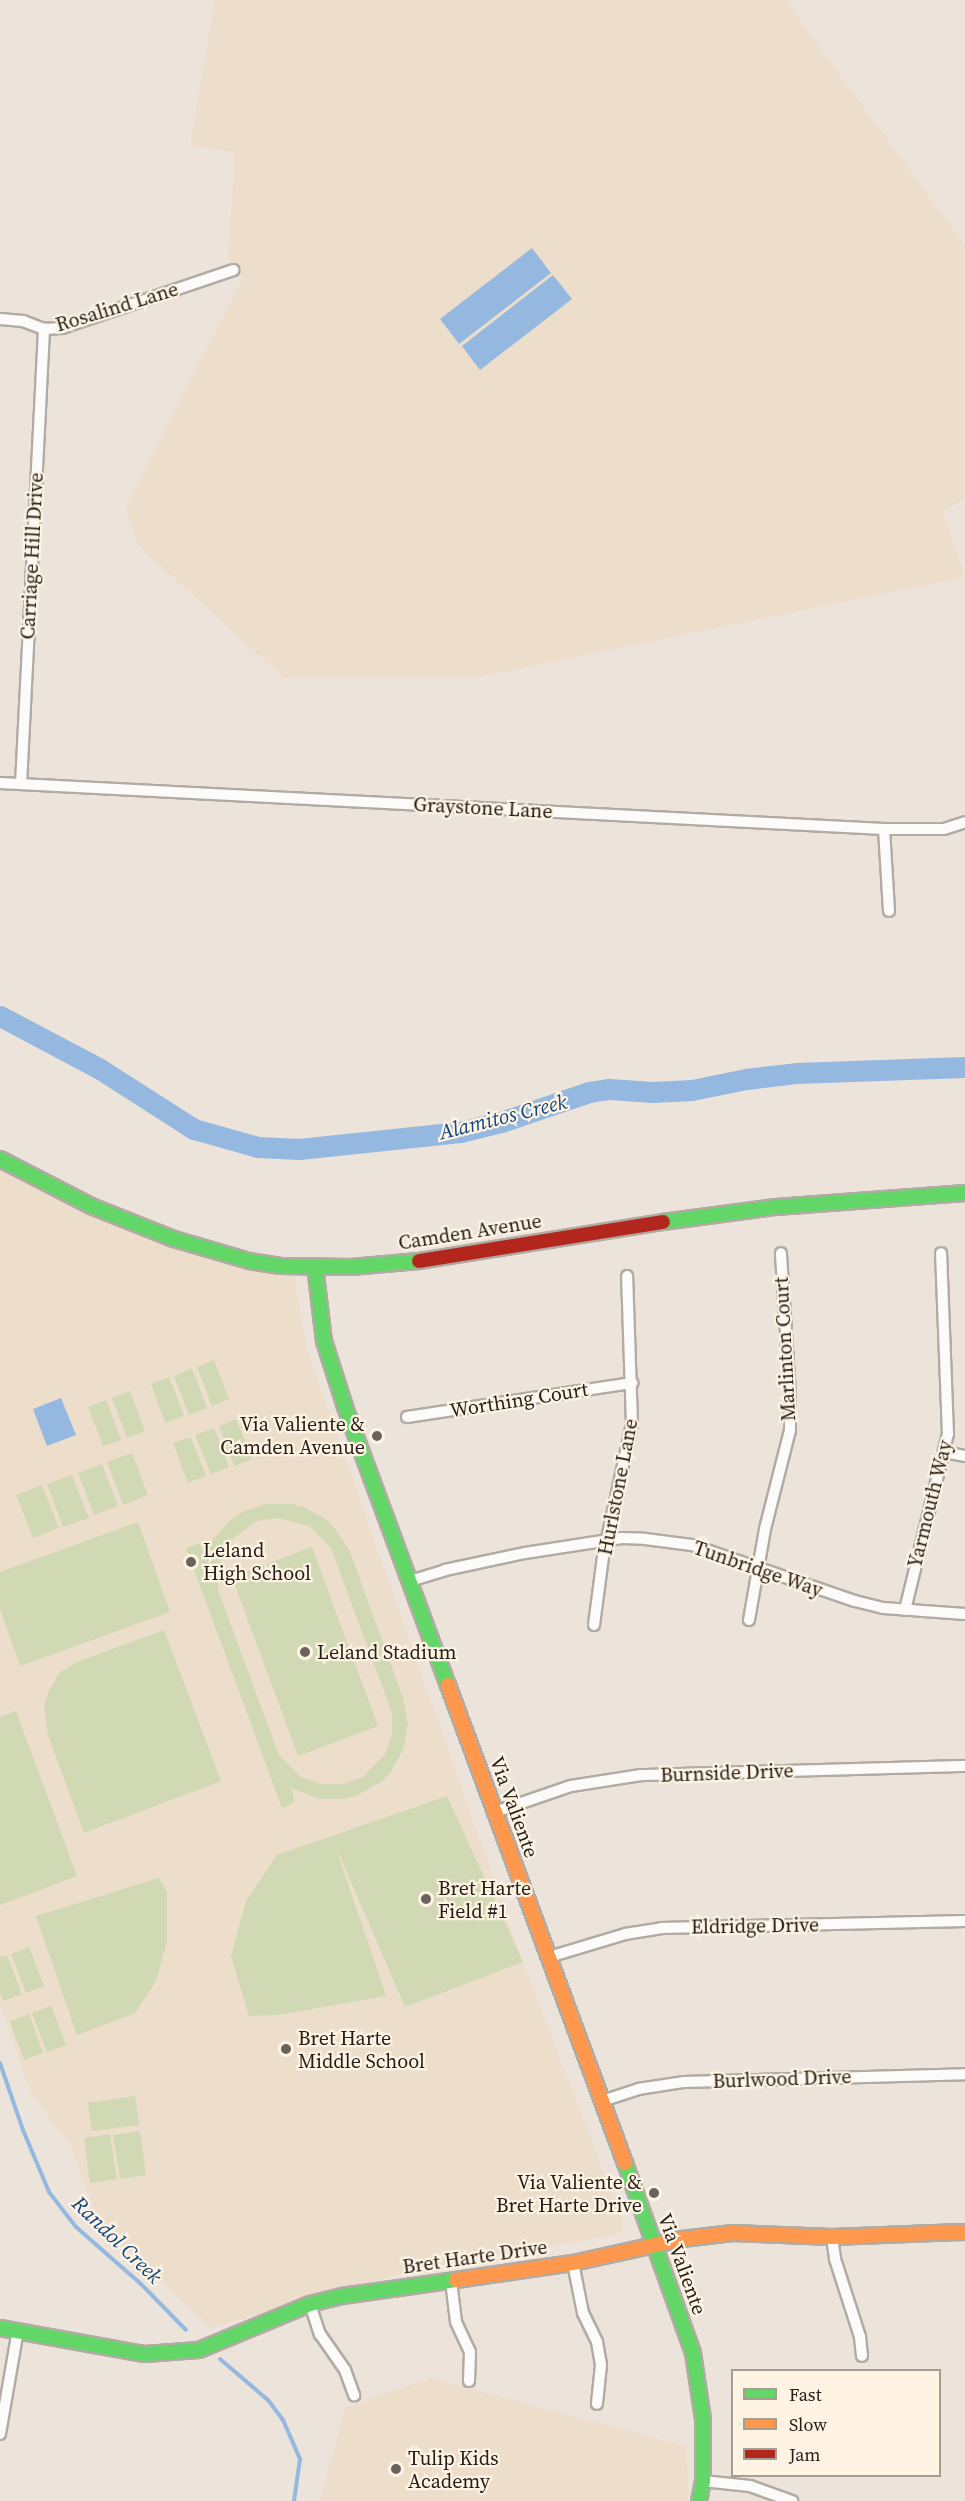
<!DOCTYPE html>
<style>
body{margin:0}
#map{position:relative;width:965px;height:2501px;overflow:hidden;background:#ece4da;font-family:"Source Serif 4",serif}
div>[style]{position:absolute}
.built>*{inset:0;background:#eddecc}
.green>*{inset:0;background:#d0d9b3}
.water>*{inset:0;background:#94b8e0}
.stream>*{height:4px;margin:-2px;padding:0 2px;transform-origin:2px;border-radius:2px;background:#94b8e0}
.river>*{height:21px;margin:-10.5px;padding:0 10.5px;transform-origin:10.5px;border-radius:10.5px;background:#94b8e0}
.roads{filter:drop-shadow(2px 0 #b1aba4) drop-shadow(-2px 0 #b1aba4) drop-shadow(0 2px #b1aba4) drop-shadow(0 -2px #b1aba4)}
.street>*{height:10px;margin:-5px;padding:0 5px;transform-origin:5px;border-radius:5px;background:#fcfbf9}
.fast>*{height:14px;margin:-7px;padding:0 7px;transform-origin:7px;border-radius:7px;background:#63d668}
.slow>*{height:14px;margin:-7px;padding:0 7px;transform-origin:7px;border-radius:7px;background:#ff974d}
.jam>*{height:14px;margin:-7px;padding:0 7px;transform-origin:7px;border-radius:7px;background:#b3261e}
.dots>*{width:16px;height:16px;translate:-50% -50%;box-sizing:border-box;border:3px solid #fff3e4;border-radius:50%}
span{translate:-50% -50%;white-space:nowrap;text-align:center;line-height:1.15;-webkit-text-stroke:4.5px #fff3e4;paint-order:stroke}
.street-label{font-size:20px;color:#231e17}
.poi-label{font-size:20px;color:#231e17}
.right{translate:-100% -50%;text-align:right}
.left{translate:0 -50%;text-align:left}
.water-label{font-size:21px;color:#0e477f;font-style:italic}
.legend{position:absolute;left:731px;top:2369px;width:210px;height:108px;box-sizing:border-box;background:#fff3e4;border:2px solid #a79e92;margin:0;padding:8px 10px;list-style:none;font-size:18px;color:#231e17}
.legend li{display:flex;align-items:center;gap:12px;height:30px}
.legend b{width:30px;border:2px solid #a79e92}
</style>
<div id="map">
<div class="built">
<div style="clip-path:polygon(215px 0,787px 0,787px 3px,965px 245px,965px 499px,943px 511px,965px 577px,479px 677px,283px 677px,147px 554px,136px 540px,126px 506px,243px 277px,235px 276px,228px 257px,235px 152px,190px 146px)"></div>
<div style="clip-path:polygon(0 1162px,211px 1255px,251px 1270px,284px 1272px,294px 1277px,307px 1349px,523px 1962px,622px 2219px,622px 2230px,616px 2235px,413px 2270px,211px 2328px,99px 2224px,71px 2146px,31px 2093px,0 2005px)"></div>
<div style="clip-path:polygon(430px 2378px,686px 2446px,689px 2493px,687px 2501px,320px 2501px,345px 2408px)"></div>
</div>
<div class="green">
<div style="clip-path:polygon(214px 1360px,229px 1399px,212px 1406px,197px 1367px)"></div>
<div style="clip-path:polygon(192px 1368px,207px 1408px,189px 1415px,174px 1376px)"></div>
<div style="clip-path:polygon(169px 1377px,184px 1416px,165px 1423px,151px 1384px)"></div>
<div style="clip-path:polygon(130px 1391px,145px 1431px,127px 1438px,112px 1398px)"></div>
<div style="clip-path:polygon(106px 1400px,121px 1440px,103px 1446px,88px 1407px)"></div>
<div style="clip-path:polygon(236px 1419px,252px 1459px,234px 1466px,219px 1426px)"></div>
<div style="clip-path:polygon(214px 1428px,229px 1467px,211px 1474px,195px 1435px)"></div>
<div style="clip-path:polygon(191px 1437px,206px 1476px,188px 1483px,173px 1443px)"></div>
<div style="clip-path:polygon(132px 1453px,148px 1495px,123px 1505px,107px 1462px)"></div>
<div style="clip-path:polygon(102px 1464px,118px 1506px,94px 1515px,78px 1473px)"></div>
<div style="clip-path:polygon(72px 1475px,89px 1518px,63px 1527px,47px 1484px)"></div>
<div style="clip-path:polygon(42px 1485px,59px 1528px,33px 1538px,16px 1495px)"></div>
<div style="clip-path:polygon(evenodd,265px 1504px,291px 1504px,304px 1507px,327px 1520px,336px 1530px,350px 1552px,403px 1698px,408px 1724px,403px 1750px,390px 1773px,381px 1782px,358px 1795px,345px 1799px,319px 1799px,291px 1788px,295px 1802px,282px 1808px,186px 1548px,200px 1543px,205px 1557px,212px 1541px,229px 1521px,240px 1513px,265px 1504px,278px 1518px,309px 1526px,331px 1548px,392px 1713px,392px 1734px,385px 1754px,363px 1777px,343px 1784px,321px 1784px,301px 1777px,279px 1755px,218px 1590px,221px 1558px,231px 1540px,257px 1521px,278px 1518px)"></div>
<div style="clip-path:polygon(138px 1522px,170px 1612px,20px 1666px,0 1609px,0 1572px)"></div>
<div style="clip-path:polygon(312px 1547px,378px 1726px,298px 1756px,232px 1577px)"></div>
<div style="clip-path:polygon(164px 1630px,221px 1781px,84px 1833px,48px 1735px,44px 1706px,49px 1691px,60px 1672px,77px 1662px)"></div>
<div style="clip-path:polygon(16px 1711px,77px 1876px,0 1905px,0 1717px)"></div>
<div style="clip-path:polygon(447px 1796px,523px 1962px,405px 2007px,335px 1845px,386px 1996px,278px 2015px,249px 2016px,231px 1956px,246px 1901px,277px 1855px)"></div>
<div style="clip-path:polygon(159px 1878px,167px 1892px,167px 1942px,156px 1981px,135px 2013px,77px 2035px,36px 1916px)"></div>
<div style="clip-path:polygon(29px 1947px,44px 1986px,26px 1993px,11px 1954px)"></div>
<div style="clip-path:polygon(7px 1955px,22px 1994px,3px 2001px,0 1991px,0 1957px)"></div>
<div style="clip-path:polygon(51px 2006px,66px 2045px,47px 2052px,32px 2013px)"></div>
<div style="clip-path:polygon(29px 2014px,43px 2053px,24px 2060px,10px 2021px)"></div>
<div style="clip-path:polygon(135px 2096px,139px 2125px,92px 2131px,88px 2103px)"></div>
<div style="clip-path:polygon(140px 2131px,146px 2175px,120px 2179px,113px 2135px)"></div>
<div style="clip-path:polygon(110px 2134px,117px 2179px,90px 2183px,84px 2138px)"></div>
</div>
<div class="water">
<div style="clip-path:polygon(532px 248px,551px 273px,459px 344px,440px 319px)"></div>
<div style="clip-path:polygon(553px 275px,572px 299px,480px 370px,462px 346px)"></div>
<div style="clip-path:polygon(61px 1398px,76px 1435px,47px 1446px,33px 1409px)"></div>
</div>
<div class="stream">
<div style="left:0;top:2063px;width:71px;rotate:71.1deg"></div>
<div style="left:23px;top:2130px;width:67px;rotate:67.2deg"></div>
<div style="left:49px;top:2192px;width:44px;rotate:52.4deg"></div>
<div style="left:76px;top:2227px;width:86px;rotate:41.2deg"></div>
<div style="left:141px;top:2284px;width:64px;rotate:45.6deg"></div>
<div style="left:220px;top:2359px;width:63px;rotate:40.5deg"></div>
<div style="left:268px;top:2400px;width:25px;rotate:53deg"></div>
<div style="left:283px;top:2420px;width:43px;rotate:66.4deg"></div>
<div style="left:300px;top:2459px;width:42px;rotate:98.1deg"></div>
</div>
<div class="river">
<div style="left:0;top:1016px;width:113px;rotate:27.9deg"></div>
<div style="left:100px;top:1069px;width:112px;rotate:32.6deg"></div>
<div style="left:194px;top:1129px;width:66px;rotate:15.7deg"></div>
<div style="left:258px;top:1147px;width:41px;rotate:2.8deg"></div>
<div style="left:299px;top:1149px;width:162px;rotate:-6deg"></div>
<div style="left:460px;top:1132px;width:42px;rotate:-13.7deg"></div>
<div style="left:501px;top:1122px;width:93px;rotate:-18.8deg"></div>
<div style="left:589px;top:1092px;width:20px;rotate:-9deg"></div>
<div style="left:609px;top:1089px;width:44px;rotate:3.9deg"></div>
<div style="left:653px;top:1092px;width:39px;rotate:-3deg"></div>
<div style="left:692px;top:1090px;width:55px;rotate:-11.5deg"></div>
<div style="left:746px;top:1079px;width:50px;rotate:-6.8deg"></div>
<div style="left:796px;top:1073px;width:169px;rotate:-2deg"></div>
</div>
<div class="roads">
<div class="street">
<div style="left:0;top:319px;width:23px;rotate:5deg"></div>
<div style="left:23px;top:321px;width:22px;rotate:21deg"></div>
<div style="left:44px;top:329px;width:18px;rotate:-3deg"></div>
<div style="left:62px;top:328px;width:181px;rotate:-18.7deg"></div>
<div style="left:0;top:783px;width:885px;rotate:2.98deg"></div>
<div style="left:884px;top:829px;width:60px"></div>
<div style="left:944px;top:829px;width:22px;rotate:-18deg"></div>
<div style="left:21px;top:784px;width:456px;rotate:-87.1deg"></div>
<div style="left:884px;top:829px;width:82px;rotate:86.5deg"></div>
<div style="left:407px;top:1417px;width:228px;rotate:-8.6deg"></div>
<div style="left:944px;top:1452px;width:21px;rotate:11deg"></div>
<div style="left:410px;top:1581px;width:37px;rotate:-17deg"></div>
<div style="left:445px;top:1570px;width:82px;rotate:-12deg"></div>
<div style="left:525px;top:1553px;width:98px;rotate:-8.8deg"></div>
<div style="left:622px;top:1538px;width:23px;rotate:2deg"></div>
<div style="left:645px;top:1539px;width:47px;rotate:7.3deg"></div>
<div style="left:692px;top:1545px;width:172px;rotate:19deg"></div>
<div style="left:855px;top:1601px;width:29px;rotate:14deg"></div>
<div style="left:883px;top:1608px;width:82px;rotate:4.2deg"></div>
<div style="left:905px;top:1610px;width:181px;rotate:-76.3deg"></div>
<div style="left:948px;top:1434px;width:181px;rotate:-92.2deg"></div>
<div style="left:749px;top:1620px;width:92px;rotate:-80deg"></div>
<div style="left:765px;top:1529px;width:102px;rotate:-75.8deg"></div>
<div style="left:790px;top:1430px;width:36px;rotate:-90deg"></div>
<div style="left:790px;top:1394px;width:141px;rotate:-93.7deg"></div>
<div style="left:594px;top:1625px;width:69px;rotate:-82.5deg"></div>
<div style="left:603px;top:1557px;width:136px;rotate:-77.7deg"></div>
<div style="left:632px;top:1424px;width:148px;rotate:-91.9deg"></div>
<div style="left:495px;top:1812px;width:80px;rotate:-18.9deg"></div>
<div style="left:571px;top:1786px;width:71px;rotate:-8.9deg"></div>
<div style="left:641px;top:1775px;width:324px;rotate:-1.6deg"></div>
<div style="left:549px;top:1957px;width:79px;rotate:-16.8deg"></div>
<div style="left:625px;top:1934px;width:36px;rotate:-9deg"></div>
<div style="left:661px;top:1928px;width:304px;rotate:-1.3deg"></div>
<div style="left:602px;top:2101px;width:38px;rotate:-18deg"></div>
<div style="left:638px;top:2089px;width:47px;rotate:-8.7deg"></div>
<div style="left:684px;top:2082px;width:281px;rotate:-1.6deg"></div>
<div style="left:832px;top:2237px;width:22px;rotate:82deg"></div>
<div style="left:835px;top:2259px;width:82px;rotate:72.2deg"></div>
<div style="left:860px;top:2337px;width:19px;rotate:84deg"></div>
<div style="left:573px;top:2263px;width:51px;rotate:78.7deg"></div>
<div style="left:583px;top:2313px;width:32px;rotate:64deg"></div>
<div style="left:597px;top:2342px;width:23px;rotate:80deg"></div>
<div style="left:601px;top:2365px;width:39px;rotate:96deg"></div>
<div style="left:451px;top:2281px;width:41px;rotate:83deg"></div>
<div style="left:456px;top:2322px;width:33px;rotate:65deg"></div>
<div style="left:470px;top:2352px;width:29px;rotate:92deg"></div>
<div style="left:310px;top:2304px;width:32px;rotate:72deg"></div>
<div style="left:320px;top:2334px;width:44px;rotate:55.2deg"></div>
<div style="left:345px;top:2370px;width:27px;rotate:70deg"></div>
<div style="left:0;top:2434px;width:106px;rotate:-80.2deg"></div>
<div style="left:703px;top:2481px;width:47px;rotate:6.1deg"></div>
<div style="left:750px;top:2486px;width:45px;rotate:19.7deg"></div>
</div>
<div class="fast">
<div style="left:0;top:1159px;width:102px;rotate:27.3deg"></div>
<div style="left:91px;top:1206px;width:89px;rotate:21.7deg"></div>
<div style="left:174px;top:1239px;width:78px;rotate:16.3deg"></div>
<div style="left:249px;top:1261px;width:32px;rotate:9deg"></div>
<div style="left:281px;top:1266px;width:70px;rotate:0.8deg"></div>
<div style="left:351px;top:1267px;width:68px;rotate:-5deg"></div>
<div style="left:663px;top:1222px;width:114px;rotate:-7.6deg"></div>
<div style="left:776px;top:1207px;width:190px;rotate:-4.2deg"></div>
<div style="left:315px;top:1266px;width:76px;rotate:83.2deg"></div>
<div style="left:324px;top:1341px;width:69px;rotate:72.3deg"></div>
<div style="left:345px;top:1407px;width:296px;rotate:69.7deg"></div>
<div style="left:625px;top:2163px;width:202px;rotate:70.3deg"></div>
<div style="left:693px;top:2353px;width:67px;rotate:81.4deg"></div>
<div style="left:703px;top:2419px;width:62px;rotate:90deg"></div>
<div style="left:703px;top:2481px;width:20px;rotate:101deg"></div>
<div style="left:0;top:2328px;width:147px;rotate:10.2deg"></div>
<div style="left:145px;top:2354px;width:54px;rotate:-4.2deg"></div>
<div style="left:199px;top:2350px;width:120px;rotate:-22.5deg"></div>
<div style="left:310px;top:2304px;width:33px;rotate:-14deg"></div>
<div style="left:342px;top:2296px;width:115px;rotate:-8deg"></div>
</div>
<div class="slow">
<div style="left:448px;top:1685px;width:510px;rotate:69.68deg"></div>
<div style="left:456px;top:2280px;width:118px;rotate:-8.3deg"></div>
<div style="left:573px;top:2263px;width:112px;rotate:-12.4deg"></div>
<div style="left:682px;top:2239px;width:51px;rotate:-6.7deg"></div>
<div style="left:733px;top:2233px;width:99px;rotate:2.3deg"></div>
<div style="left:832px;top:2237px;width:133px;rotate:-2.2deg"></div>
</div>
<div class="jam">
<div style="left:419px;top:1261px;width:247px;rotate:-9.1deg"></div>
</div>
</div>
<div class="dots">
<div style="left:377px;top:1436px;background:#69635b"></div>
<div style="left:191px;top:1562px;background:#69635b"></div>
<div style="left:305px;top:1652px;background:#69635b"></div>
<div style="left:426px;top:1899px;background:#69635b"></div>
<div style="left:286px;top:2049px;background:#69635b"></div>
<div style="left:654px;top:2193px;background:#69635b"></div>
<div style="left:396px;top:2469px;background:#69635b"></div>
</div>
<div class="street-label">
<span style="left:117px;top:307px;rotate:-17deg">Rosalind Lane</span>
<span style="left:32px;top:556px;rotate:-87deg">Carriage Hill Drive</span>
<span style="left:483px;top:808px;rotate:3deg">Graystone Lane</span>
<span style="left:470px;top:1232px;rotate:-9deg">Camden Avenue</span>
<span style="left:785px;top:1349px;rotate:-93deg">Marlinton Court</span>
<span style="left:519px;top:1400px;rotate:-9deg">Worthing Court</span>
<span style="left:618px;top:1487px;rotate:-79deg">Hurlstone Lane</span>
<span style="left:930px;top:1504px;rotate:-76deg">Yarmouth Way</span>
<span style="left:758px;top:1569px;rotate:19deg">Tunbridge Way</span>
<span style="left:727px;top:1773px;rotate:-2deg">Burnside Drive</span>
<span style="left:514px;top:1807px;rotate:70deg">Via Valiente</span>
<span style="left:755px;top:1926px;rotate:-1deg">Eldridge Drive</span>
<span style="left:782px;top:2079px;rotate:-2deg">Burlwood Drive</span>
<span style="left:475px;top:2257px;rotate:-8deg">Bret Harte Drive</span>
<span style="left:682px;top:2264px;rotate:70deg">Via Valiente</span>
</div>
<div class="poi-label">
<span class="right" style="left:365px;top:1436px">Via Valiente &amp;<br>Camden Avenue</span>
<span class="left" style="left:203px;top:1562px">Leland<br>High School</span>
<span class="left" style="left:317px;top:1652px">Leland Stadium</span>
<span class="left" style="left:438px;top:1900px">Bret Harte<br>Field #1</span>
<span class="left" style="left:298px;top:2050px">Bret Harte<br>Middle School</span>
<span class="right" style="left:642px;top:2194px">Via Valiente &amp;<br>Bret Harte Drive</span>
<span class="left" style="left:408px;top:2470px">Tulip Kids<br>Academy</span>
</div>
<div class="water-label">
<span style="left:503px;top:1117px;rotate:-14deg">Alamitos Creek</span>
<span style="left:117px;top:2240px;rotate:44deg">Randol Creek</span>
</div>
<ul class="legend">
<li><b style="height:8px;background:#63d668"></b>Fast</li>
<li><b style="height:8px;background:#ff974d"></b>Slow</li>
<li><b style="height:8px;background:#b3261e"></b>Jam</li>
</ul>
</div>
